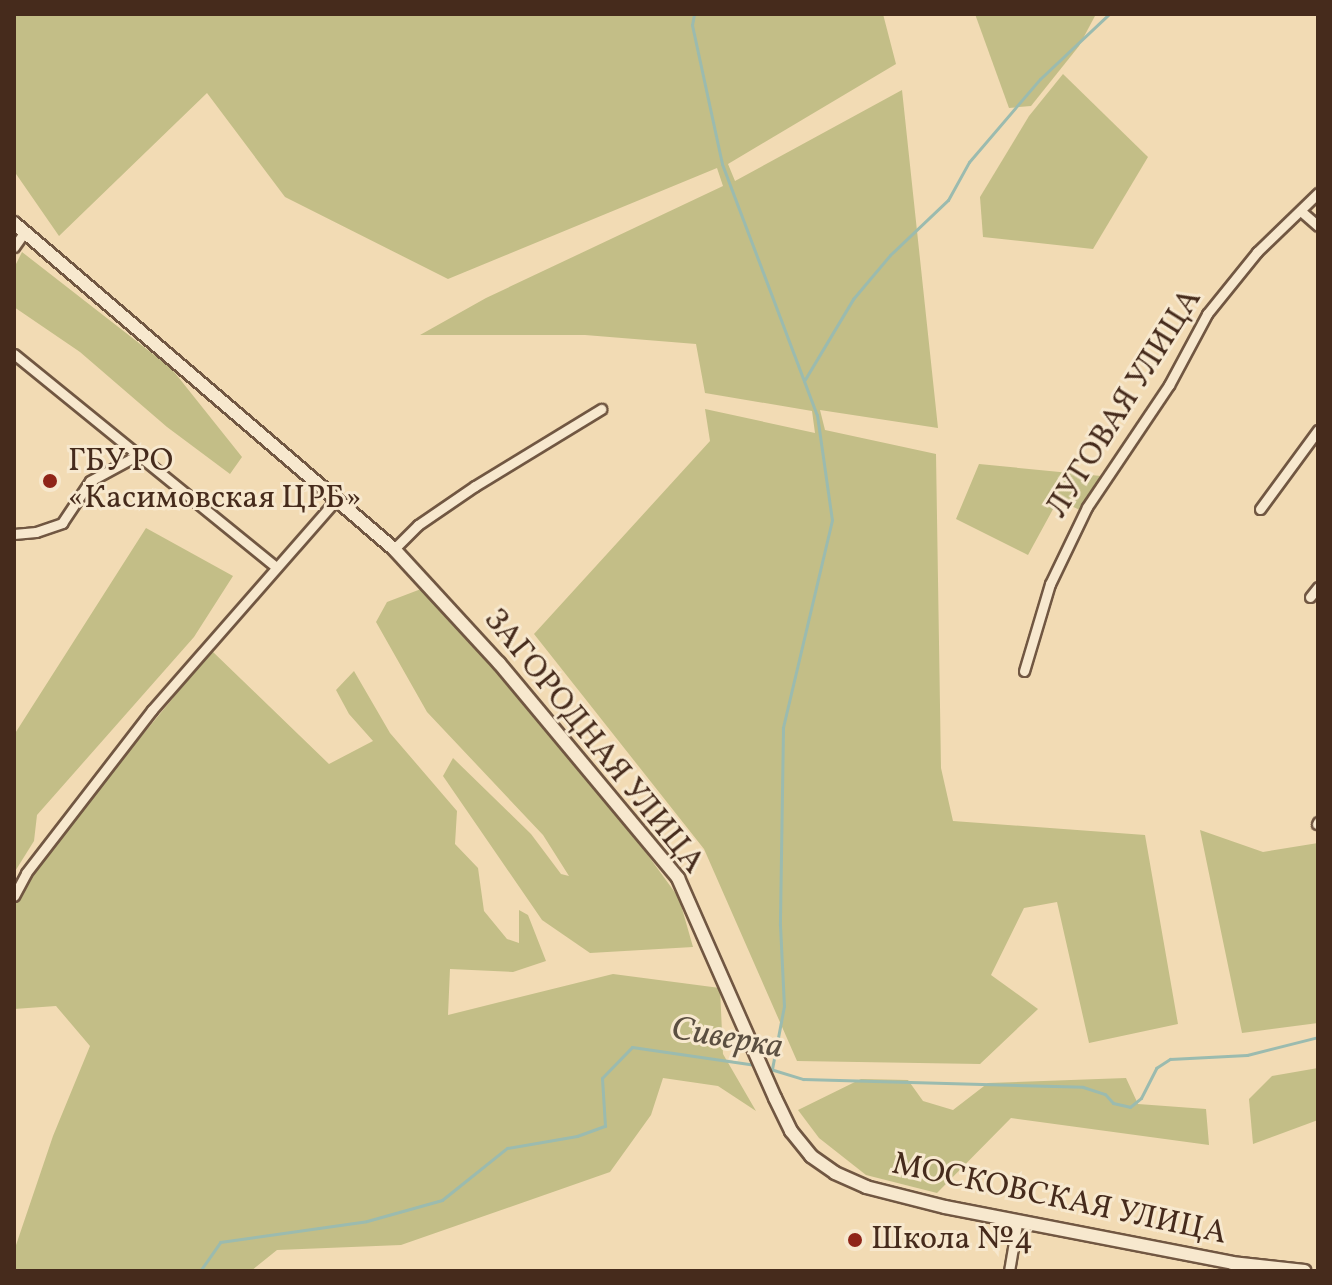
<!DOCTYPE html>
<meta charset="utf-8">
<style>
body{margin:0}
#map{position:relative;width:1332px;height:1285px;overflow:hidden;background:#f2dbb4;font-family:Vollkorn,serif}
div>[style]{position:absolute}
.green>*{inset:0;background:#c3be87}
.stream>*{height:3px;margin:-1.5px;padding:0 1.5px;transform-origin:1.5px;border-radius:1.5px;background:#9bbbaf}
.roads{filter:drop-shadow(2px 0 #715742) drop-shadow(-2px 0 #715742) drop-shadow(0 2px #715742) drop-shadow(0 -2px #715742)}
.minor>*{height:9px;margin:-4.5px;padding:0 4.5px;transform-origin:4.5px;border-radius:4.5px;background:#f7e8ce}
.secondary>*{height:12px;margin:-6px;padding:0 6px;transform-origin:6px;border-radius:6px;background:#f7e8ce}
.dots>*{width:22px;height:22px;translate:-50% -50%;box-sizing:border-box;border:4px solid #f7e8ce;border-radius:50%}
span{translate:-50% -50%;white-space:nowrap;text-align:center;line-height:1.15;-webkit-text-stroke:6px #f7e8ce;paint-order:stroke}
.street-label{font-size:32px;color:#462b1c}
.poi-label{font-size:32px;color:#462b1c}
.left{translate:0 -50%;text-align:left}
.water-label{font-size:34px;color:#5b4f41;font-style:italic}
.frame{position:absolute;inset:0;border:16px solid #462b1c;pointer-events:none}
</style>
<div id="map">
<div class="green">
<div style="clip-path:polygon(14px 14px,883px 14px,896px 64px,728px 164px,735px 181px,902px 90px,938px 428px,820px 410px,825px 430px,936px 454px,941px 768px,953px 821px,1145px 835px,1178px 1024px,1089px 1043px,1057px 902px,1024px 908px,991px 975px,1038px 1009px,980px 1064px,797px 1061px,704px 849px,534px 634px,710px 441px,705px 409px,815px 433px,812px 411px,705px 393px,696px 344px,585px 335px,420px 335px,486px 298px,723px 186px,717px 168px,448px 279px,285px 197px,207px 93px,59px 236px,14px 171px)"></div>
<div style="clip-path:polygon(975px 14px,1096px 14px,1079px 46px,1031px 106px,1009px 108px)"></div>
<div style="clip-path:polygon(1063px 74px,1148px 157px,1093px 249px,983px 237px,980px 197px,1029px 116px)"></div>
<div style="clip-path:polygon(22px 252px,171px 368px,242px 457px,230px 474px,167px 427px,80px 352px,14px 307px,14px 268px)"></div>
<div style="clip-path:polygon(979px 464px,1101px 476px,1080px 510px,1058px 500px,1028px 555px,956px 519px)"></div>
<div style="clip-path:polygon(146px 528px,233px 576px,194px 637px,37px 815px,34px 841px,14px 873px,14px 735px)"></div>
<div style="clip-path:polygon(421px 589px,500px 673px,612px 806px,679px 898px,693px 947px,590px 953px,542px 920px,443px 776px,453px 758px,531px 834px,561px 874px,569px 876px,543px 835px,427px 712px,376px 622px,387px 602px)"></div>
<div style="clip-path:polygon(212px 651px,329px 764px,373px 741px,349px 714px,336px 690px,354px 671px,390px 733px,457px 811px,455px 844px,478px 868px,484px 911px,507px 939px,519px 943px,519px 910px,528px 915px,546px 961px,513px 972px,450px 969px,448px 1015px,613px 974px,720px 988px,723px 1054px,756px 1111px,718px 1086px,663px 1078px,651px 1115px,610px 1172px,401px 1245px,277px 1250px,251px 1271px,14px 1271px,14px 1251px,53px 1136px,90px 1046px,56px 1006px,14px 1009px,14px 905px,34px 866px)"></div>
<div style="clip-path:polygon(1200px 830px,1263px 852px,1318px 843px,1318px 1023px,1242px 1033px)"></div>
<div style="clip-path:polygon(1318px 1068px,1318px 1120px,1253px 1144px,1249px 1099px,1272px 1076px)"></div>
<div style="clip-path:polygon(1126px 1078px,1138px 1104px,1206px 1109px,1209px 1145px,1011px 1118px,937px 1193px,866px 1175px,819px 1138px,798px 1110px,861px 1079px,908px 1080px,923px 1101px,953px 1110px,988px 1083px)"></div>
</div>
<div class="stream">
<div style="left:694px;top:14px;width:11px;rotate:100deg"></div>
<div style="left:692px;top:25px;width:142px;rotate:77.8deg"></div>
<div style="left:722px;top:164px;width:268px;rotate:69.3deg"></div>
<div style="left:817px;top:415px;width:106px;rotate:81.9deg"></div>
<div style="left:832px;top:520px;width:214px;rotate:103.3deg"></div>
<div style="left:783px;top:728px;width:197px;rotate:90.9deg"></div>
<div style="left:780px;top:925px;width:81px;rotate:87.2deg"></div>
<div style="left:784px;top:1006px;width:64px;rotate:100.8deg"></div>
<div style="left:804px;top:381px;width:96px;rotate:-59.1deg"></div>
<div style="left:853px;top:299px;width:57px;rotate:-49.9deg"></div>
<div style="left:890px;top:255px;width:80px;rotate:-43.5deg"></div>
<div style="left:948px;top:200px;width:43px;rotate:-61.1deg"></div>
<div style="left:969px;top:162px;width:109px;rotate:-49.5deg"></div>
<div style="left:1040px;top:79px;width:95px;rotate:-43.3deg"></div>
<div style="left:767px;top:1068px;width:38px;rotate:17deg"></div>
<div style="left:803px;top:1079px;width:280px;rotate:1.6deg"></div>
<div style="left:1083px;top:1087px;width:23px;rotate:18deg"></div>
<div style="left:1105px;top:1094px;width:12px;rotate:48deg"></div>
<div style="left:1113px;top:1103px;width:17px;rotate:13deg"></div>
<div style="left:1130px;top:1107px;width:14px;rotate:-39deg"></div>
<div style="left:1141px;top:1098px;width:34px;rotate:-63deg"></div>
<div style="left:1156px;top:1068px;width:17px;rotate:-33deg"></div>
<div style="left:1170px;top:1059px;width:77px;rotate:-3deg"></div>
<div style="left:1247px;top:1055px;width:73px;rotate:-14.2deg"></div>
<div style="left:200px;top:1271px;width:35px;rotate:-55deg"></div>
<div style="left:220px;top:1242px;width:148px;rotate:-8.1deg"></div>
<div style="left:367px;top:1221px;width:78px;rotate:-15.6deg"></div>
<div style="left:442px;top:1200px;width:83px;rotate:-38.7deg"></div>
<div style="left:507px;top:1148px;width:71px;rotate:-9.7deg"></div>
<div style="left:577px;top:1136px;width:30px;rotate:-20deg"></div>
<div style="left:605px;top:1126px;width:48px;rotate:-93.6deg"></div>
<div style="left:602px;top:1078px;width:43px;rotate:-45.9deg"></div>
<div style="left:632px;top:1047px;width:125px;rotate:8.3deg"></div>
</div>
<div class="roads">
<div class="minor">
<div style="left:1302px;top:212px;width:21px;rotate:41deg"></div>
<div style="left:14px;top:247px;width:16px;rotate:-55deg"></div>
<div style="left:14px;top:354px;width:338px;rotate:39.1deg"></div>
<div style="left:1260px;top:509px;width:98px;rotate:-53.7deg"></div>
<div style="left:14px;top:534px;width:22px;rotate:-5deg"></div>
<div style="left:36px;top:532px;width:28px;rotate:-19deg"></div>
<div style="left:62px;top:523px;width:50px;rotate:-56.3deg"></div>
<div style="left:90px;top:481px;width:55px;rotate:-28.4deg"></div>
<div style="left:394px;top:549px;width:34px;rotate:-45deg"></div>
<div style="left:418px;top:525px;width:69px;rotate:-34.4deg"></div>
<div style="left:475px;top:486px;width:148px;rotate:-31.4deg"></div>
<div style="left:1310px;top:597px;width:13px;rotate:-51deg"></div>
<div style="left:1024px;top:671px;width:91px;rotate:-73.4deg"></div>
<div style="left:1050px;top:584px;width:85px;rotate:-64.3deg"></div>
<div style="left:1087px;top:507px;width:147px;rotate:-56.1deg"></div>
<div style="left:1169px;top:385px;width:81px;rotate:-61.8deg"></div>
<div style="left:1207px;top:314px;width:80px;rotate:-51.1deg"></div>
<div style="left:1257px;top:252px;width:85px;rotate:-44deg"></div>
<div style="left:1317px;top:824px;width:2px;rotate:-63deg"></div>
<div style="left:14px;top:896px;width:26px;rotate:-62deg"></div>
<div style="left:26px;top:873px;width:206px;rotate:-52.3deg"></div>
<div style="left:152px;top:710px;width:281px;rotate:-48.8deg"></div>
<div style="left:1009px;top:1271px;width:48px;rotate:-80.3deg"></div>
</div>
<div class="secondary">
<div style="left:14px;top:223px;width:501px;rotate:40.63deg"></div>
<div style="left:394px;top:549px;width:155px;rotate:47.4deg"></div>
<div style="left:499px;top:663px;width:280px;rotate:50.2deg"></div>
<div style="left:678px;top:878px;width:240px;rotate:66.2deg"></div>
<div style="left:775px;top:1098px;width:37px;rotate:64deg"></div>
<div style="left:791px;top:1131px;width:32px;rotate:51deg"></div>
<div style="left:811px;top:1156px;width:29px;rotate:35deg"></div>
<div style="left:835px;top:1173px;width:34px;rotate:24deg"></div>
<div style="left:866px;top:1187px;width:81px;rotate:14.2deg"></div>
<div style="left:945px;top:1207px;width:292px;rotate:11deg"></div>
<div style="left:1232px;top:1263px;width:73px;rotate:6.3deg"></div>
</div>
</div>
<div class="dots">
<div style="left:50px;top:481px;background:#8f2418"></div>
<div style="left:855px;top:1240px;background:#8f2418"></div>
</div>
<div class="street-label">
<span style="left:1125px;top:404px;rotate:-58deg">ЛУГОВАЯ УЛИЦА</span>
<span style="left:593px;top:742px;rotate:51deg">ЗАГОРОДНАЯ УЛИЦА</span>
<span style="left:1059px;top:1200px;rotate:12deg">МОСКОВСКАЯ УЛИЦА</span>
</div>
<div class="poi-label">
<span class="left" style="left:68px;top:481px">ГБУ РО<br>«Касимовская ЦРБ»</span>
<span class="left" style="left:871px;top:1240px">Школа №4</span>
</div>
<div class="water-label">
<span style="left:727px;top:1039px;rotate:10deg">Сиверка</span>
</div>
<div class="frame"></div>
</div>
